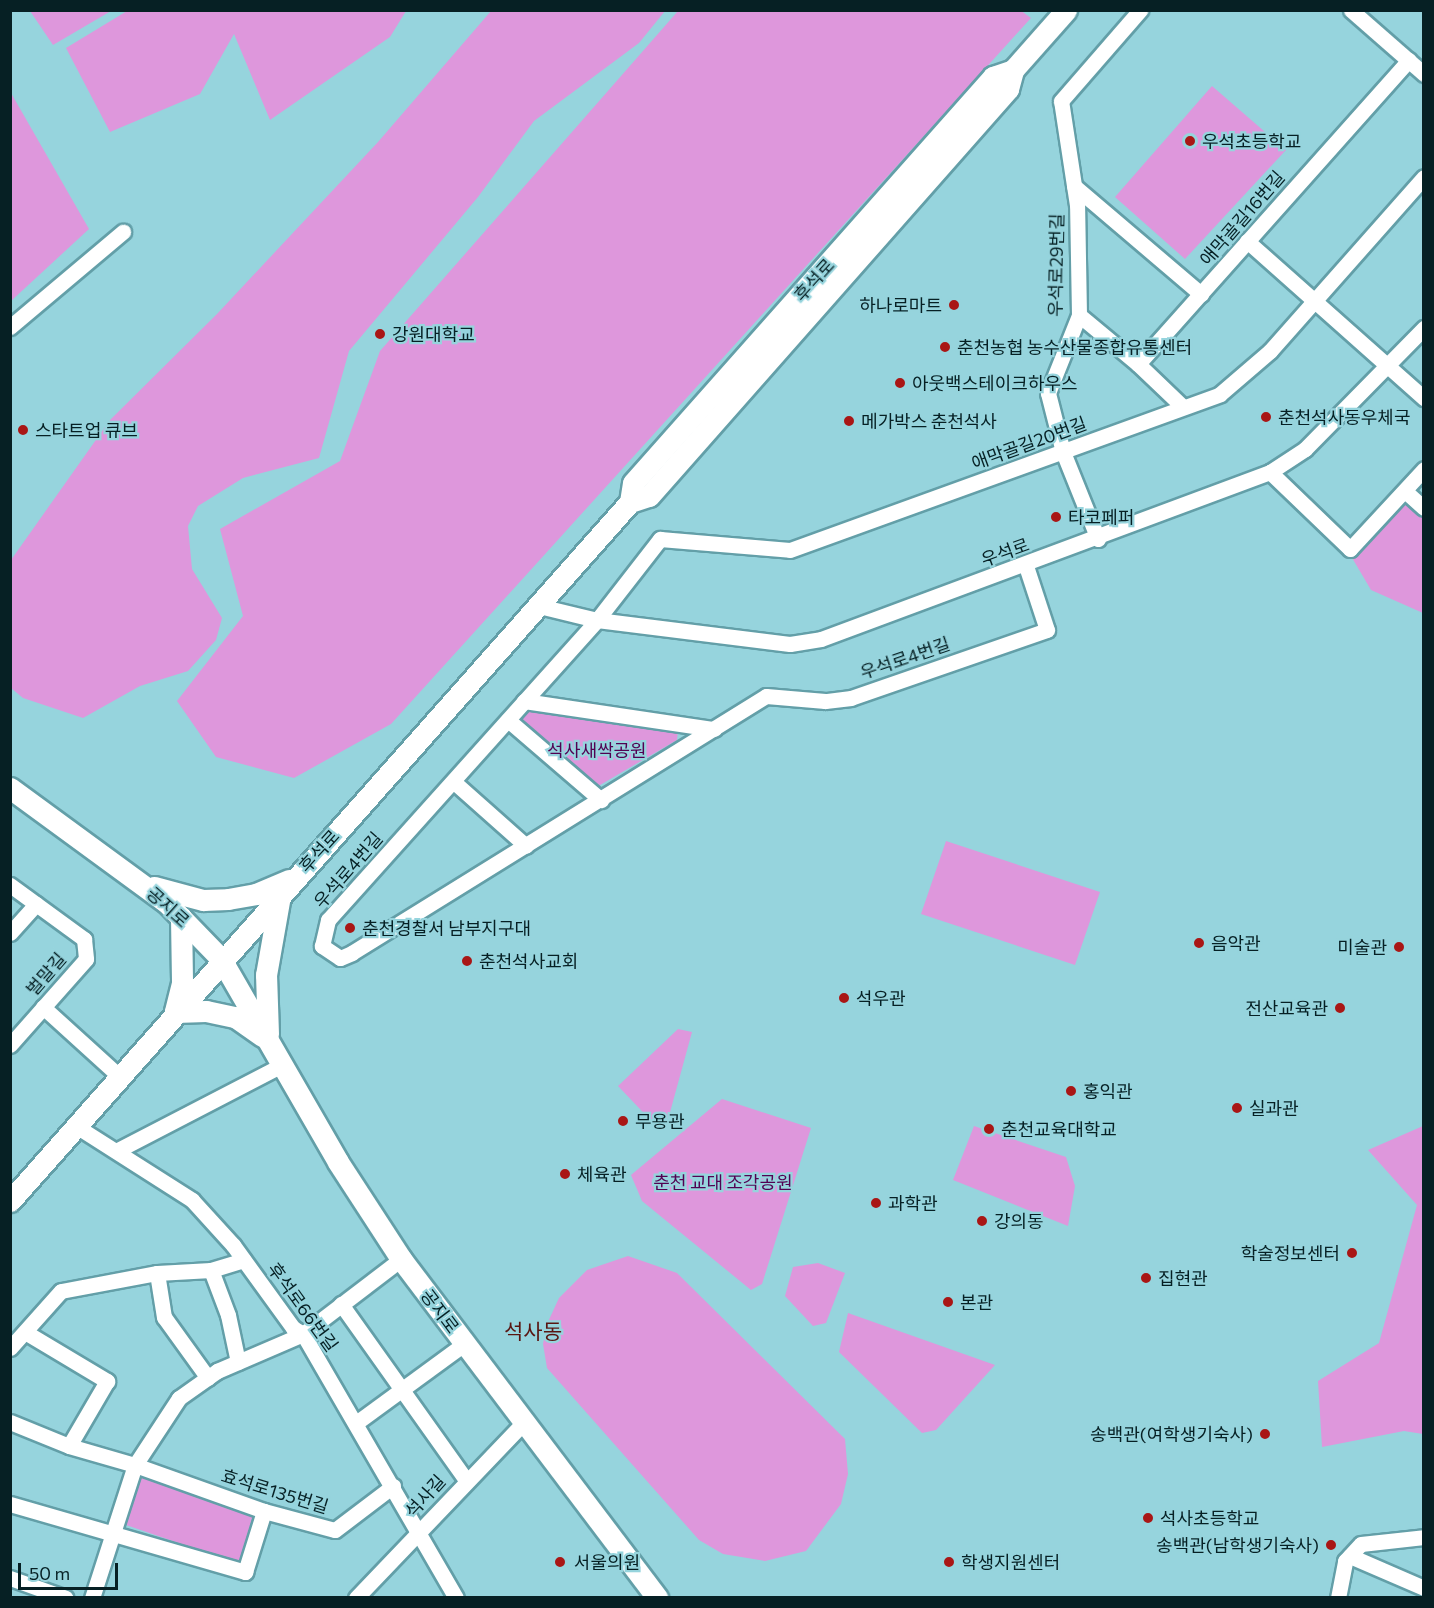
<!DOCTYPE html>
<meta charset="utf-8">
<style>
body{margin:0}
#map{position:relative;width:1434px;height:1608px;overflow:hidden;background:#96d4dd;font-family:Commissioner,"Noto Sans KR",sans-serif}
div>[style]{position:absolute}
.green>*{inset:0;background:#de97dc}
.roads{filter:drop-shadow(2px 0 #639fa8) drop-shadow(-2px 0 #639fa8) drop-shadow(0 2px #639fa8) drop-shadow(0 -2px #639fa8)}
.street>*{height:15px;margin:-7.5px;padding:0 7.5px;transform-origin:7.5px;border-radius:7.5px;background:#fff}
.secondary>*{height:21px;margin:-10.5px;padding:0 10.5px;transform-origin:10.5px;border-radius:10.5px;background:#fff}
.dots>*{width:16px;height:16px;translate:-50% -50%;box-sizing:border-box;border:3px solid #96d4dd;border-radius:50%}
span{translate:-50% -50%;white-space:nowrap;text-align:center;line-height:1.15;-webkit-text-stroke:4.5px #96d4dd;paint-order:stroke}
.poi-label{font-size:18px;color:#062024}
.left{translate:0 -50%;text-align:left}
.right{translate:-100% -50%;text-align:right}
.street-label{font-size:18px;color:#062024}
.park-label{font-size:18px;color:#520152}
.quarter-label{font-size:21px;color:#591511}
.frame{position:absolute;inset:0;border:12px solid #062024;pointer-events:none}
.scale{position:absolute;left:18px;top:1563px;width:100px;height:27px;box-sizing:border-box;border:3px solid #062024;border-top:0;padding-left:8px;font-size:18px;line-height:21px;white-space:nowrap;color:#062024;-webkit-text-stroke:4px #96d4dd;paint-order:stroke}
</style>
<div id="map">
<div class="green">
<div style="clip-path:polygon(1020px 10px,1031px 18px,391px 724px,294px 778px,216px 757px,177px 701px,243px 616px,220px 529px,340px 461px,380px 351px,678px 11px)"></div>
<div style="clip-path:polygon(30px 11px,111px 11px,53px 45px)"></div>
<div style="clip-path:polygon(127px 11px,127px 10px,406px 11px,390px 37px,270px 120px,234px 34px,200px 94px,110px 132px,66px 48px)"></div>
<div style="clip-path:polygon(491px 11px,665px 11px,639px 43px,534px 121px,478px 197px,349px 351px,319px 458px,243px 478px,198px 506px,188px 526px,192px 569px,222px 618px,216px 640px,188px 671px,140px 686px,83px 718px,23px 698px,11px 688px,11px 560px,110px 420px,217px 314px,378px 142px)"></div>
<div style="clip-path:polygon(1212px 86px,1286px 150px,1185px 259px,1115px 197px)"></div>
<div style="clip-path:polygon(11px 93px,89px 229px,11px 301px,10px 301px)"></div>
<div style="clip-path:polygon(1409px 504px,1423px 517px,1423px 613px,1371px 590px,1351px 556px,1399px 505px)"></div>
<div style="clip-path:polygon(526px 710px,678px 729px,677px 740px,595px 788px,519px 724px)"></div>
<div style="clip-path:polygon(946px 841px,1100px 892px,1075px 965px,921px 914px)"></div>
<div style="clip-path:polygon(678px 1029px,692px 1032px,669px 1116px,659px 1129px,618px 1086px)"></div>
<div style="clip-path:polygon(722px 1099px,811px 1128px,762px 1284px,751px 1290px,642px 1201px,631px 1175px)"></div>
<div style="clip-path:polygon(974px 1126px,1066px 1157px,1075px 1186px,1068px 1226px,953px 1180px)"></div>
<div style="clip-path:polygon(1423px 1126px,1423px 1434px,1404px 1431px,1322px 1447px,1318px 1381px,1379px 1343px,1417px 1205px,1368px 1150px)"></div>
<div style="clip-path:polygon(628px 1256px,677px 1273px,845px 1439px,848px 1474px,841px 1504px,806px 1551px,765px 1561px,723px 1554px,699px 1540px,547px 1368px,543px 1344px,547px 1324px,559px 1298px,587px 1270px)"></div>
<div style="clip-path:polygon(818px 1263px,845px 1273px,826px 1323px,813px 1326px,785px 1296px,793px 1267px)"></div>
<div style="clip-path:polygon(848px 1313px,995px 1365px,936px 1430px,922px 1433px,839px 1352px)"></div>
<div style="clip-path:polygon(138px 1474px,253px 1514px,240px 1564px,126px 1525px)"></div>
</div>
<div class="roads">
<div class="street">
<div style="left:1351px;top:10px;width:97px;rotate:41.2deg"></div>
<div style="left:1074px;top:186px;width:167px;rotate:40.4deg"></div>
<div style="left:1247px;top:241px;width:237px;rotate:41.6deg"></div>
<div style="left:1079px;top:315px;width:77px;rotate:39.7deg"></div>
<div style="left:1138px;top:364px;width:61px;rotate:43.7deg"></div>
<div style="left:10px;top:327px;width:148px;rotate:-40.1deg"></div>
<div style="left:1138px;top:364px;width:407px;rotate:-48.3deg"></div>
<div style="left:1270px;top:472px;width:111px;rotate:43.9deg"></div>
<div style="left:1350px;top:549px;width:109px;rotate:-47.2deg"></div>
<div style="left:1405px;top:491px;width:25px;rotate:42deg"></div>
<div style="left:1098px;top:539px;width:94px;rotate:-111.9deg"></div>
<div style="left:1063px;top:452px;width:61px;rotate:-104.3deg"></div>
<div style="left:1048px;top:393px;width:84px;rotate:-68.3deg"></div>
<div style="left:1079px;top:315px;width:110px;rotate:-91deg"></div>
<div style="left:1077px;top:205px;width:105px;rotate:-98.7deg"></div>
<div style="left:1061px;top:101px;width:121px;rotate:-49deg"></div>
<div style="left:1026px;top:566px;width:67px;rotate:71.8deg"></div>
<div style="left:1047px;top:630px;width:207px;rotate:160.9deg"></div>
<div style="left:851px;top:698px;width:26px;rotate:173deg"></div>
<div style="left:825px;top:701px;width:59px;rotate:-175.2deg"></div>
<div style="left:766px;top:696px;width:487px;rotate:148.2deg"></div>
<div style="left:352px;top:953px;width:13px;rotate:157deg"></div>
<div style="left:340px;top:958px;width:22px;rotate:-146deg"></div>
<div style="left:322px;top:946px;width:27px;rotate:-77deg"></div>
<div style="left:328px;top:920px;width:403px;rotate:-48.1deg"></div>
<div style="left:597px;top:620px;width:103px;rotate:-52.1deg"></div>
<div style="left:660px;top:539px;width:130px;rotate:4.8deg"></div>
<div style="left:790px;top:550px;width:457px;rotate:-19.9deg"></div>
<div style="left:1220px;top:394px;width:66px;rotate:-40.7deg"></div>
<div style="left:1270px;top:351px;width:232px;rotate:-48.5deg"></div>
<div style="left:539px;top:606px;width:60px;rotate:13.6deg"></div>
<div style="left:597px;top:620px;width:194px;rotate:7.1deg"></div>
<div style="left:790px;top:644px;width:31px;rotate:-9deg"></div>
<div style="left:821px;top:639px;width:479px;rotate:-20.4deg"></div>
<div style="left:1270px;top:472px;width:42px;rotate:-33.3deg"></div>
<div style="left:1305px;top:449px;width:170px;rotate:-45.5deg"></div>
<div style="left:524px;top:701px;width:192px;rotate:8.4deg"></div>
<div style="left:508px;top:720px;width:123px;rotate:40.7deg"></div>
<div style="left:454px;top:782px;width:96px;rotate:41.6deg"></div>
<div style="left:10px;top:885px;width:92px;rotate:36.1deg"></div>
<div style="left:84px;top:939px;width:20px;rotate:84deg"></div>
<div style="left:86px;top:959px;width:115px;rotate:131.5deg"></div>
<div style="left:10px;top:933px;width:39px;rotate:-48deg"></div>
<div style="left:43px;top:1007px;width:103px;rotate:42.2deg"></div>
<div style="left:76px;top:1126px;width:138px;rotate:32.5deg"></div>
<div style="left:192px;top:1200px;width:61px;rotate:47.7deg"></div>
<div style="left:233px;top:1245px;width:102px;rotate:54.1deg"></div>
<div style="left:293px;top:1328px;width:12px;rotate:31deg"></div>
<div style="left:303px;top:1334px;width:305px;rotate:59.9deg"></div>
<div style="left:118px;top:1150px;width:185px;rotate:-27.4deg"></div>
<div style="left:211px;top:1270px;width:48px;rotate:69.3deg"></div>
<div style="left:228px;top:1315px;width:48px;rotate:78deg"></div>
<div style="left:157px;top:1273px;width:45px;rotate:81deg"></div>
<div style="left:164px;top:1317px;width:75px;rotate:54.2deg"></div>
<div style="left:341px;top:1304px;width:216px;rotate:54.6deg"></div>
<div style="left:25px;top:1332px;width:96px;rotate:30.9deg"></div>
<div style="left:107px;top:1381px;width:75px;rotate:120.3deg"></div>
<div style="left:10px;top:1348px;width:76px;rotate:-48.2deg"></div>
<div style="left:61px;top:1291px;width:98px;rotate:-10.6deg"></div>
<div style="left:157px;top:1273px;width:54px;rotate:-3.2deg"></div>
<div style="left:211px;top:1270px;width:34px;rotate:-17deg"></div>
<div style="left:10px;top:1422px;width:64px;rotate:22.1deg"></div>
<div style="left:69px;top:1446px;width:69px;rotate:16.1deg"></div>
<div style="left:135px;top:1465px;width:137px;rotate:19.6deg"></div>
<div style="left:264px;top:1511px;width:73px;rotate:15deg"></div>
<div style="left:335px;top:1530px;width:73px;rotate:-37.2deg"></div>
<div style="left:356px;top:1423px;width:134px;rotate:-36.2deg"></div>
<div style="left:10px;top:1504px;width:245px;rotate:16.1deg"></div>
<div style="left:245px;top:1572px;width:64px;rotate:-72.7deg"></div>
<div style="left:1350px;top:1556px;width:81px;rotate:23.4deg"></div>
<div style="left:10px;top:1578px;width:59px;rotate:19.7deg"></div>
<div style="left:92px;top:1598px;width:140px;rotate:-72.1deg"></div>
<div style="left:135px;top:1465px;width:80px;rotate:-56.7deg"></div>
<div style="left:179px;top:1398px;width:47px;rotate:-35.4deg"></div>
<div style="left:217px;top:1371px;width:94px;rotate:-23.3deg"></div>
<div style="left:303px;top:1334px;width:123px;rotate:-37.4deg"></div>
<div style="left:356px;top:1598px;width:242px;rotate:-46.3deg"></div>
<div style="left:1338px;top:1598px;width:38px;rotate:-79deg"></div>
<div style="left:1345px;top:1561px;width:23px;rotate:-47deg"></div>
<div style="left:1361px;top:1544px;width:63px;rotate:-6.3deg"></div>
</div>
<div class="secondary">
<div style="left:630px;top:502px;width:19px;rotate:-81deg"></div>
<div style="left:633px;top:483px;width:543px;rotate:-48.44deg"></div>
<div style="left:993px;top:77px;width:21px;rotate:-19deg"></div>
<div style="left:10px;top:788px;width:193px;rotate:36.2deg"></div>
<div style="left:166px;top:902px;width:79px;rotate:46deg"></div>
<div style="left:221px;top:959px;width:234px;rotate:60deg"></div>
<div style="left:338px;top:1162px;width:116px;rotate:57deg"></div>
<div style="left:401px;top:1259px;width:425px;rotate:52.9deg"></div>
<div style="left:154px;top:887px;width:51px;rotate:14.9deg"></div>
<div style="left:203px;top:900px;width:25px;rotate:-2deg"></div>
<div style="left:228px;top:899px;width:28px;rotate:-10deg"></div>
<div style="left:256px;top:894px;width:36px;rotate:-23deg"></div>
<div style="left:181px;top:917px;width:66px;rotate:89.1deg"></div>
<div style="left:182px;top:983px;width:30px;rotate:104deg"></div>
<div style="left:175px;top:1012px;width:31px;rotate:-2deg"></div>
<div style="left:206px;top:1011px;width:30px;rotate:12deg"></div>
<div style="left:235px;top:1017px;width:33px;rotate:35deg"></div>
<div style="left:268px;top:1034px;width:59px;rotate:-91.9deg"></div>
<div style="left:266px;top:975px;width:80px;rotate:-80deg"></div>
<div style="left:10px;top:1201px;width:934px;rotate:-48.43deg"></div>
<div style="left:630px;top:502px;width:20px;rotate:-18deg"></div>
<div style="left:649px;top:496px;width:543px;rotate:-48.59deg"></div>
<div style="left:1008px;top:89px;width:20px;rotate:-75deg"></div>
<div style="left:1013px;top:70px;width:80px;rotate:-48.5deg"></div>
</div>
</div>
<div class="dots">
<div style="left:1190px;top:141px;background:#a91615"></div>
<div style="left:954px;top:305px;background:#a91615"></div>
<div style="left:380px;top:334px;background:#a91615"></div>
<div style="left:945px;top:347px;background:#a91615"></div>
<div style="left:900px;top:383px;background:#a91615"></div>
<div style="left:1266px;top:417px;background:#a91615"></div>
<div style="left:849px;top:421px;background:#a91615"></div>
<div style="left:23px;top:430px;background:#a91615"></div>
<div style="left:1056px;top:517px;background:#a91615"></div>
<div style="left:350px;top:928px;background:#a91615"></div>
<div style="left:1199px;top:943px;background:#a91615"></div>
<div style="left:1399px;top:947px;background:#a91615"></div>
<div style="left:467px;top:961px;background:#a91615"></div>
<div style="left:844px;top:998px;background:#a91615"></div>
<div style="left:1340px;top:1008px;background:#a91615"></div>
<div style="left:1071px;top:1091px;background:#a91615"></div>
<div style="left:1237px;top:1108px;background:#a91615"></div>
<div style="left:623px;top:1121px;background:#a91615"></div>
<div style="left:989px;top:1129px;background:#a91615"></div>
<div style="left:565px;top:1174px;background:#a91615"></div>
<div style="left:876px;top:1203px;background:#a91615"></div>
<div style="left:982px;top:1221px;background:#a91615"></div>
<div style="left:1352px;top:1253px;background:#a91615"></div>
<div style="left:1146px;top:1278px;background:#a91615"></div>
<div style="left:948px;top:1302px;background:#a91615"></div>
<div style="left:1265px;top:1434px;background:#a91615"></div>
<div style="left:1148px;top:1518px;background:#a91615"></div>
<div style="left:1331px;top:1545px;background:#a91615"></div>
<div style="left:560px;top:1562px;background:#a91615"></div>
<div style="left:949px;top:1562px;background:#a91615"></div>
</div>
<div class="poi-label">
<span class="left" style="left:1202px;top:141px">우석초등학교</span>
<span class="right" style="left:942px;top:305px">하나로마트</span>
<span class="left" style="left:392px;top:334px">강원대학교</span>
<span class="left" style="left:957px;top:347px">춘천농협 농수산물종합유통센터</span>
<span class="left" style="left:912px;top:383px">아웃백스테이크하우스</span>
<span class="left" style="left:1278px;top:417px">춘천석사동우체국</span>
<span class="left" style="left:861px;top:421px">메가박스 춘천석사</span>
<span class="left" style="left:35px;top:430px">스타트업 큐브</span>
<span class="left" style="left:1068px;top:517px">타코페퍼</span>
<span class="left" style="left:362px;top:928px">춘천경찰서 남부지구대</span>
<span class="left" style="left:1211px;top:943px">음악관</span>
<span class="right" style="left:1387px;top:947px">미술관</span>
<span class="left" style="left:479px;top:961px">춘천석사교회</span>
<span class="left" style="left:856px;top:998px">석우관</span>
<span class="right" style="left:1328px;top:1008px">전산교육관</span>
<span class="left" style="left:1083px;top:1091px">홍익관</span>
<span class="left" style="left:1249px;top:1108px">실과관</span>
<span class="left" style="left:635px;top:1121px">무용관</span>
<span class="left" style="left:1001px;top:1129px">춘천교육대학교</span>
<span class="left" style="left:577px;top:1174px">체육관</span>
<span class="left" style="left:888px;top:1203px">과학관</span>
<span class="left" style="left:994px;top:1221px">강의동</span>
<span class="right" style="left:1340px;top:1253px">학술정보센터</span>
<span class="left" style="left:1158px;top:1278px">집현관</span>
<span class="left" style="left:960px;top:1302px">본관</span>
<span class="right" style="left:1253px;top:1434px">송백관(여학생기숙사)</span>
<span class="left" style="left:1160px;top:1518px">석사초등학교</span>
<span class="right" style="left:1319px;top:1545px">송백관(남학생기숙사)</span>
<span class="left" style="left:574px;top:1562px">서울의원</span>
<span class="left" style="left:961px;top:1562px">학생지원센터</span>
</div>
<div class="street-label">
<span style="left:1242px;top:218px;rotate:-49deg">애막골길16번길</span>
<span style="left:1056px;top:265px;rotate:-89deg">우석로29번길</span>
<span style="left:814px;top:280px;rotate:-48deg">후석로</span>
<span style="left:1029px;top:443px;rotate:-20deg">애막골길20번길</span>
<span style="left:1005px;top:552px;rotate:-20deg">우석로</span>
<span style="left:905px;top:658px;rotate:-19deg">우석로4번길</span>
<span style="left:319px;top:851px;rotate:-48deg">후석로</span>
<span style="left:348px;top:870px;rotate:-49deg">우석로4번길</span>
<span style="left:168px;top:907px;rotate:42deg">공지로</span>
<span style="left:46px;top:974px;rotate:-49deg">벌말길</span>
<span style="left:303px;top:1307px;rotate:54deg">후석로66번길</span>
<span style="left:440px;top:1311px;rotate:53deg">공지로</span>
<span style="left:275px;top:1491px;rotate:17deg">효석로135번길</span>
<span style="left:425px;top:1496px;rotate:-48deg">석사길</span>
</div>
<div class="park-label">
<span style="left:597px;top:750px">석사새싹공원</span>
<span style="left:723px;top:1182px">춘천 교대 조각공원</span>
</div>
<div class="quarter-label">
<span style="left:533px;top:1331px">석사동</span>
</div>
<div class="frame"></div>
<div class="scale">50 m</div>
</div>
